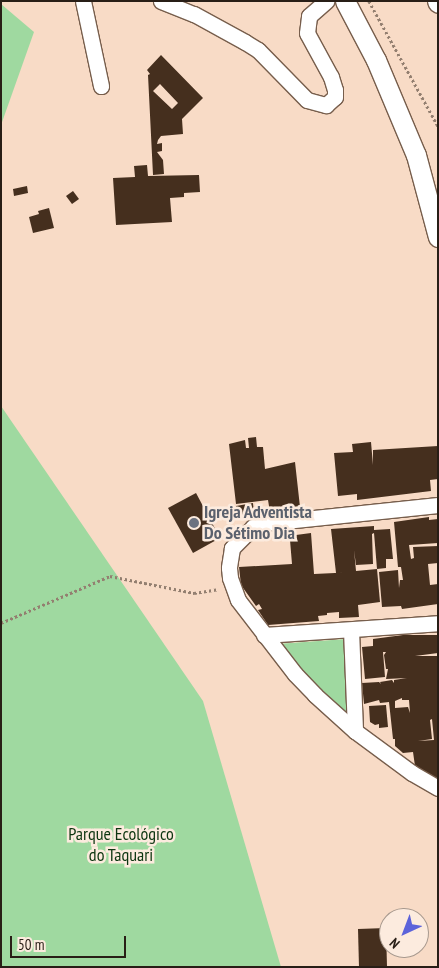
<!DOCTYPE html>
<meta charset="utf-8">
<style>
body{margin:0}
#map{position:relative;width:439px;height:968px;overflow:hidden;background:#f8dbc6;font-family:"PT Sans Narrow",sans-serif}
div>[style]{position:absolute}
.green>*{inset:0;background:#9fd9a0}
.building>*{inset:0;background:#452f1e}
.path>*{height:2.5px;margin-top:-1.25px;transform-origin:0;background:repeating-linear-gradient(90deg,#937f70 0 2.5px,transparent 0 5px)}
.roads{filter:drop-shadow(1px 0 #775e4c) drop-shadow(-1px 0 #775e4c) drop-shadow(0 1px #775e4c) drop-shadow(0 -1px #775e4c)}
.minor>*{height:15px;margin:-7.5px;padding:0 7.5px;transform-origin:7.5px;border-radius:7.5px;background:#fff}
.major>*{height:19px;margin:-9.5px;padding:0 9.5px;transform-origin:9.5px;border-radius:9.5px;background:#fff}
.dots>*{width:14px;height:14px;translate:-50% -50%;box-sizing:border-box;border:2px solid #fcebde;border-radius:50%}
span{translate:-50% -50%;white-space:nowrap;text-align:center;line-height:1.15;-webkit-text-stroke:5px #fcebde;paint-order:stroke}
.worship-label{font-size:18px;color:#5b616d;font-weight:700}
.left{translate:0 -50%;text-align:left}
.park-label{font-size:18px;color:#0c3610}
.frame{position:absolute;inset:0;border:2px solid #281e16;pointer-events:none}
.north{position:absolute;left:379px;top:908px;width:50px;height:50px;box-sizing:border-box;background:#fcebde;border:1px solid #a7998e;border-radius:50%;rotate:223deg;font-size:14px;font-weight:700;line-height:20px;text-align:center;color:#281e16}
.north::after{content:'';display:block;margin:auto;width:18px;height:22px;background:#5c63da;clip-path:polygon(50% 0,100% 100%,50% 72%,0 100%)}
.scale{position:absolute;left:10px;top:936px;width:116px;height:22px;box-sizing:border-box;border:2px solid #281e16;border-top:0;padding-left:6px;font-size:15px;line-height:18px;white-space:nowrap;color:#281e16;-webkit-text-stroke:4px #fcebde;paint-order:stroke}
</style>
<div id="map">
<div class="green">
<div style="clip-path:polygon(1px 4px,34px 32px,1px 125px)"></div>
<div style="clip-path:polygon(1px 406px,203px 701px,281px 967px,1px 967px)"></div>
<div style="clip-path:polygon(346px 639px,349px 719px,277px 644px)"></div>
</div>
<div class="building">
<div style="clip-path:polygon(evenodd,161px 55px,203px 98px,182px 119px,183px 134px,161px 136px,158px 140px,157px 144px,162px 143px,162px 151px,157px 152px,163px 160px,164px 174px,153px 175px,148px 75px,150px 74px,147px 70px,161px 55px,160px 84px,178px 103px,172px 109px,153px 91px,160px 84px)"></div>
<div style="clip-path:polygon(147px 165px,148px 176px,199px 175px,200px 192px,184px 193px,184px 197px,170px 198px,172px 222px,116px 225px,113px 178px,135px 177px,134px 166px)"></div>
<div style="clip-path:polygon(27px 186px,28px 193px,14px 196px,13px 189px)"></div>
<div style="clip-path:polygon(73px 191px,79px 199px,72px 204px,66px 196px)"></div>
<div style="clip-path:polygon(49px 208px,54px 228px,33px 233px,29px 217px,39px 214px,38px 211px)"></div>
<div style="clip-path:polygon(256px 437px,257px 447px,263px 447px,265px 469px,295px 462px,300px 507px,270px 512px,268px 500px,236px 504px,229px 444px,245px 440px,246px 448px,249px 448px,248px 438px)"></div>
<div style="clip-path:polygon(371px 442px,373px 465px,373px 450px,438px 446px,438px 479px,430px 480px,431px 491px,357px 500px,357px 494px,338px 496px,334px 453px,353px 452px,352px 444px)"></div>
<div style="clip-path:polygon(196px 493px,220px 538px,193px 553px,168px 508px)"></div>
<div style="clip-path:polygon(253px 503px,254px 514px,237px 516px,236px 506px)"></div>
<div style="clip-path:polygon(429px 517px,429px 520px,438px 519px,438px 543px,409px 545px,411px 559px,414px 558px,413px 547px,438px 546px,438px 563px,428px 564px,430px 585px,438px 584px,438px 604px,402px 609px,401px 606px,382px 607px,379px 572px,398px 570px,399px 588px,400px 580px,403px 580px,401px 567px,398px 567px,394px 522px)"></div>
<div style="clip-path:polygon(evenodd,374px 526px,374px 530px,390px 529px,393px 559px,386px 559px,386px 568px,377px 569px,380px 602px,358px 605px,359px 617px,339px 618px,339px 612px,327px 613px,327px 615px,318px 616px,319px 621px,268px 625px,258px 610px,262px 609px,259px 604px,256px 606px,241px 585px,239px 567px,292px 564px,290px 540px,297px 539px,296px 535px,311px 533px,314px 574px,356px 572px,336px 573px,331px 529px,374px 526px,374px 533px,377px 569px,356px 571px,354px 550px,356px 565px,373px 564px,372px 534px,374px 533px)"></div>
<div style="clip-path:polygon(evenodd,403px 635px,438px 635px,438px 653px,415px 656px,438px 656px,438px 779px,415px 766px,413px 752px,403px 753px,395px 746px,395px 739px,393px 739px,389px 702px,380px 703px,379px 700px,364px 704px,362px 683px,379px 682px,381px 684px,380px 682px,392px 680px,394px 683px,394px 680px,407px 678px,386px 679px,388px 669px,386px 669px,384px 655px,386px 652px,383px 652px,385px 677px,365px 679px,362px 647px,373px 646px,373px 639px,403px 635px,402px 698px,402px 700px,409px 700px,410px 713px,408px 707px,395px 708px,395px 701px,402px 698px,403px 635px,432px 719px,434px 740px,418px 741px,432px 739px,430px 720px,432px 719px)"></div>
<div style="clip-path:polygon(386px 705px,388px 727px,379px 728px,379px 724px,375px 725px,370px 722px,369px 706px)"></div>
<div style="clip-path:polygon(386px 928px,387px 967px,359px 967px,358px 929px)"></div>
</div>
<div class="path">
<div style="left:369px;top:1px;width:143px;rotate:61.1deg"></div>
<div style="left:1px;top:623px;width:119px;rotate:-23.3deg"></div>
<div style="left:110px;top:576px;width:86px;rotate:11.4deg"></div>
<div style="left:194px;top:593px;width:24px;rotate:-9deg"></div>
</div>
<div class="roads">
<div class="minor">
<div style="left:83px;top:1px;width:87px;rotate:78deg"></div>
<div style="left:161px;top:1px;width:35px;rotate:22deg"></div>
<div style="left:194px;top:14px;width:58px;rotate:28.8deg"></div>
<div style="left:245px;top:42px;width:15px;rotate:32deg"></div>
<div style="left:258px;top:50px;width:70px;rotate:45.6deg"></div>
<div style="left:307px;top:100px;width:20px;rotate:15deg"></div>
<div style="left:326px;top:105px;width:12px;rotate:-42deg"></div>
<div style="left:335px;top:97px;width:7px;rotate:-90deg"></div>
<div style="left:335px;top:90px;width:14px;rotate:-107deg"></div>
<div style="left:331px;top:77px;width:50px;rotate:-118.6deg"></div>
<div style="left:307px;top:33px;width:17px;rotate:-83deg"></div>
<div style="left:309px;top:16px;width:23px;rotate:-41deg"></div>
<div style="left:438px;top:505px;width:173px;rotate:174deg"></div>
<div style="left:266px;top:523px;width:14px;rotate:163deg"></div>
<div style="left:253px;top:527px;width:30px;rotate:135deg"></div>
<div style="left:232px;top:548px;width:20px;rotate:99deg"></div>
<div style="left:229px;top:568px;width:10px;rotate:84deg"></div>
<div style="left:230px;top:578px;width:23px;rotate:70deg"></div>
<div style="left:238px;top:600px;width:93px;rotate:52.4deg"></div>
<div style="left:295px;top:674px;width:29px;rotate:46deg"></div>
<div style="left:315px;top:695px;width:54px;rotate:42deg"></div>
<div style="left:355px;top:731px;width:71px;rotate:36.4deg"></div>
<div style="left:412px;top:773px;width:30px;rotate:30deg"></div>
<div style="left:351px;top:630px;width:101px;rotate:87.7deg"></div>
<div style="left:264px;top:635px;width:174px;rotate:-3.9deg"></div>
</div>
<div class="major">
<div style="left:345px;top:1px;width:67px;rotate:62.3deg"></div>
<div style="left:376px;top:60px;width:103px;rotate:67.2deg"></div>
<div style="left:416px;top:155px;width:85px;rotate:75deg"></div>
<div style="left:437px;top:1px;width:2px;rotate:63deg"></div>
</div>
</div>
<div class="dots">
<div style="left:194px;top:523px;background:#6b7280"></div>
</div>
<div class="worship-label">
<span class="left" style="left:204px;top:523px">Igreja Adventista<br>Do Sétimo Dia</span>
</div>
<div class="park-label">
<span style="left:121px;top:845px">Parque Ecológico<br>do Taquari</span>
</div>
<div class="frame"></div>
<div class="north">N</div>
<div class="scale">50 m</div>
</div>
